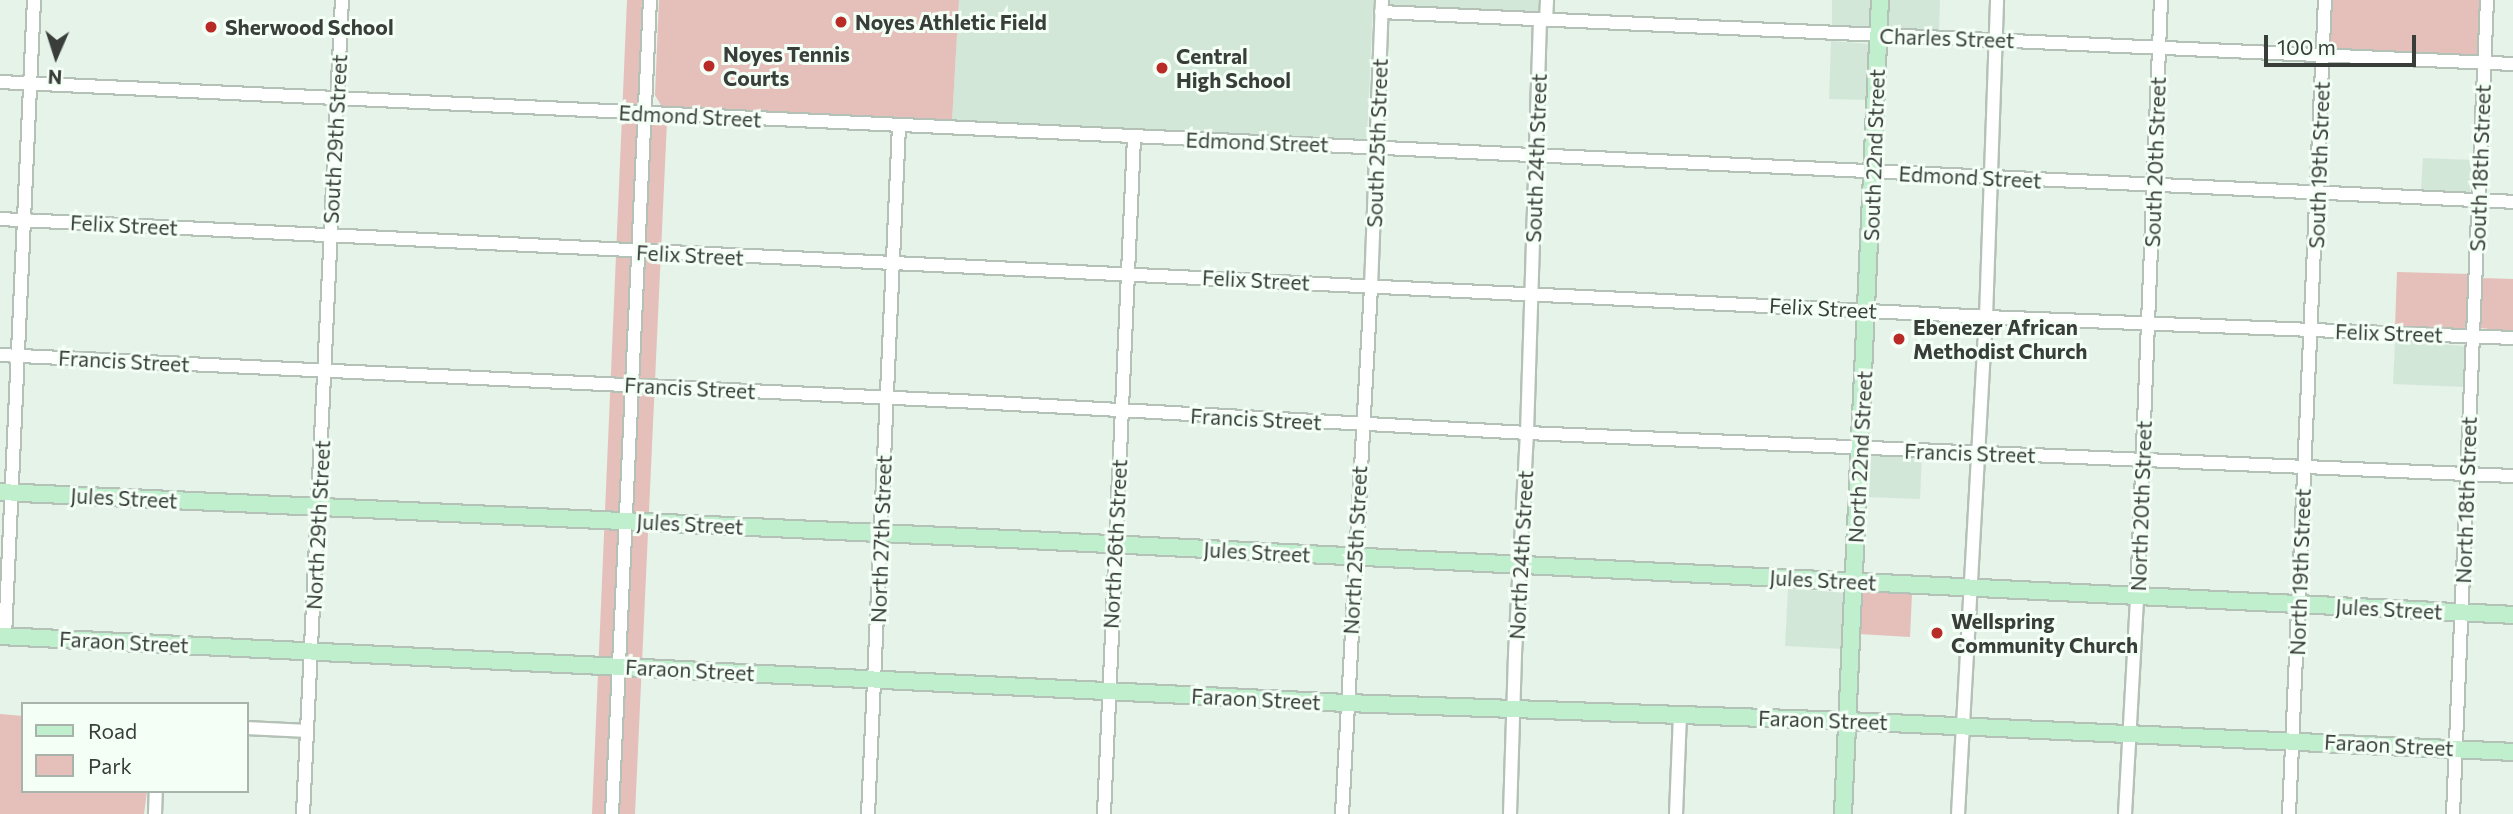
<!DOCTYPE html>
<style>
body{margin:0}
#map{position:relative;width:2513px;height:814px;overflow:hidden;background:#e5f3e8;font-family:Commissioner,sans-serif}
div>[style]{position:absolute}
.built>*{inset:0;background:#d3e7d8}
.green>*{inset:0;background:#e5bfba}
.roads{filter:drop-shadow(2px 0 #b4c1b7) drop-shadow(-2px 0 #b4c1b7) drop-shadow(0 2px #b4c1b7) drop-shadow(0 -2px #b4c1b7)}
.minor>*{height:12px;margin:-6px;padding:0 6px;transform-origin:6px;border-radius:6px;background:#fff}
.major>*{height:16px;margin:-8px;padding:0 8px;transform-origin:8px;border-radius:8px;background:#bfefcd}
.dots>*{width:19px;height:19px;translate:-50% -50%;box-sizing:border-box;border:4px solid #f4fff6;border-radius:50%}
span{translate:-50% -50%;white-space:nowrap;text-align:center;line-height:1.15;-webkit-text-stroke:6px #f4fff6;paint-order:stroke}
.poi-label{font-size:21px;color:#393e3a;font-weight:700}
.left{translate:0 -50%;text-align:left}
.street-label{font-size:21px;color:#393e3a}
.legend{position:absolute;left:21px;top:702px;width:228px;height:91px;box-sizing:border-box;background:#f4fff6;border:2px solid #a9b2ab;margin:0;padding:9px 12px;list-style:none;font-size:21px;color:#393e3a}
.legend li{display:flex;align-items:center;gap:14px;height:35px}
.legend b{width:35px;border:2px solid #a9b2ab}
.north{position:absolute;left:21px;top:21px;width:70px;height:70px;-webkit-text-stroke:5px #f4fff6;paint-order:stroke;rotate:183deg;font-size:19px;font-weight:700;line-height:28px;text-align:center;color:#393e3a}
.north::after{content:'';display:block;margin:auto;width:24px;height:32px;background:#393e3a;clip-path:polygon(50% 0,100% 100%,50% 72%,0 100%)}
.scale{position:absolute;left:2264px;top:35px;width:152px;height:32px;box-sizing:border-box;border:4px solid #393e3a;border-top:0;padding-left:9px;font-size:21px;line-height:24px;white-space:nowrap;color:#393e3a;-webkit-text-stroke:5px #f4fff6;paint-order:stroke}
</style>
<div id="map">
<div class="built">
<div style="clip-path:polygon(959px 0,1543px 0,1541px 12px,1536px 14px,1373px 6px,1367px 137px,1362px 142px,952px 121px)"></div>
<div style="clip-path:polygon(1832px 0,1874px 0,1871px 29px,1832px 28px)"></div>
<div style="clip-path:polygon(1888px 0,1940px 0,1939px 33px,1888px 30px)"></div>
<div style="clip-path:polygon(1831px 41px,1871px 44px,1870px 100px,1829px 99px)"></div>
<div style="clip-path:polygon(2423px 158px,2473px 160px,2470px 192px,2421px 191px)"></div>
<div style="clip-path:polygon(2395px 341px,2463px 346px,2466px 350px,2464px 387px,2393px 384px)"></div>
<div style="clip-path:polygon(1872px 452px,1922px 455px,1920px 499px,1865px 497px,1867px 460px)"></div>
<div style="clip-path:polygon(1788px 588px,1844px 593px,1843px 649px,1785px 646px)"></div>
</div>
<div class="green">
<div style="clip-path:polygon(627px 0,642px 0,637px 120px,667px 121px,635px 814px,592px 814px)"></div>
<div style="clip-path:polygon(659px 0,959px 0,952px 121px,662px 107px,655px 95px)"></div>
<div style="clip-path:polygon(2331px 0,2482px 0,2479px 54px,2477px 57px,2332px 51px,2329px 43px)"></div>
<div style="clip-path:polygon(2397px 272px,2469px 274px,2467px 326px,2460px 331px,2395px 328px)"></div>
<div style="clip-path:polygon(2482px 278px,2513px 279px,2513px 332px,2481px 328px)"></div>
<div style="clip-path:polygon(1862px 592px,1912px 593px,1910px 637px,1859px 634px)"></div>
<div style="clip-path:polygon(0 714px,23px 716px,23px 791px,147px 791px,144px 814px,0 814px)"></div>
</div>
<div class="roads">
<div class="minor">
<div style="left:1381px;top:12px;width:1133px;rotate:2.63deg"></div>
<div style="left:1546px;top:20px;width:20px;rotate:-87deg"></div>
<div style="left:0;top:82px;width:2516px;rotate:2.73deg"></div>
<div style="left:0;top:219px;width:1988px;rotate:2.82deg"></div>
<div style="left:1986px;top:317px;width:527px;rotate:2.28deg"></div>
<div style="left:0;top:355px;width:960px;rotate:2.75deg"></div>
<div style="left:959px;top:401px;width:569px;rotate:3.22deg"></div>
<div style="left:1527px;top:433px;width:987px;rotate:2.5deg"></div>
<div style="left:5px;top:636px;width:637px;rotate:-87.39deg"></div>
<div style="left:247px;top:728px;width:60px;rotate:2.9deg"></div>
<div style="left:155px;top:814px;width:23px;rotate:-88deg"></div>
<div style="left:303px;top:814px;width:815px;rotate:-87.26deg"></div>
<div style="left:612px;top:814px;width:815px;rotate:-87.33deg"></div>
<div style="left:868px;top:814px;width:688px;rotate:-87.42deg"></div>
<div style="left:1104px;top:814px;width:678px;rotate:-87.46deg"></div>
<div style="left:1342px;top:814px;width:528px;rotate:-86.85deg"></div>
<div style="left:1371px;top:287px;width:287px;rotate:-87.8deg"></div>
<div style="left:1510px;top:814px;width:160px;rotate:-88.2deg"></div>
<div style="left:1515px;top:654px;width:221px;rotate:-86.9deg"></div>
<div style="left:1527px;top:433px;width:413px;rotate:-88.2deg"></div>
<div style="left:1676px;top:814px;width:99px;rotate:-87.7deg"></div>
<div style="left:1958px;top:814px;width:498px;rotate:-86.8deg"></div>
<div style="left:1986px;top:317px;width:317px;rotate:-88deg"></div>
<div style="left:2125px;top:814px;width:217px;rotate:-86.8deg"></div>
<div style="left:2137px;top:597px;width:597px;rotate:-87.7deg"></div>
<div style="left:2289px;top:814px;width:815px;rotate:-87.47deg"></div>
<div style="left:2453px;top:814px;width:815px;rotate:-87.61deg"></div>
</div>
<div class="major">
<div style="left:0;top:492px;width:1010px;rotate:2.67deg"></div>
<div style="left:1009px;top:539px;width:1506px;rotate:2.89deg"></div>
<div style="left:0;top:636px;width:1349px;rotate:2.85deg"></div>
<div style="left:1347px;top:703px;width:500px;rotate:2.06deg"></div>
<div style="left:1847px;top:721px;width:667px;rotate:2.66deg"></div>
<div style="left:1843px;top:814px;width:815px;rotate:-87.4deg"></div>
</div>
</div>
<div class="dots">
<div style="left:841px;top:22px;background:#b92b27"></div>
<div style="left:211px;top:27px;background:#b92b27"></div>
<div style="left:709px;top:66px;background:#b92b27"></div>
<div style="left:1162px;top:68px;background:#b92b27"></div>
<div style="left:1899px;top:339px;background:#b92b27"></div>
<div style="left:1937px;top:633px;background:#b92b27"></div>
</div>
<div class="poi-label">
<span class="left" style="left:855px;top:22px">Noyes Athletic Field</span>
<span class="left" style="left:225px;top:27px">Sherwood School</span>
<span class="left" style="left:723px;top:66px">Noyes Tennis<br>Courts</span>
<span class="left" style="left:1176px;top:68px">Central<br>High School</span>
<span class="left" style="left:1913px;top:339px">Ebenezer African<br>Methodist Church</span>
<span class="left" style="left:1951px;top:633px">Wellspring<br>Community Church</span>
</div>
<div class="street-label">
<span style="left:1947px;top:38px;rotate:2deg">Charles Street</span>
<span style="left:690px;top:116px;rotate:3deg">Edmond Street</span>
<span style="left:335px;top:139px;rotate:-87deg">South 29th Street</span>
<span style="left:1257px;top:142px;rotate:2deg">Edmond Street</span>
<span style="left:1377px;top:143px;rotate:-88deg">South 25th Street</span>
<span style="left:1874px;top:155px;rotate:-88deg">South 22nd Street</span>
<span style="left:1536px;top:158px;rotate:-88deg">South 24th Street</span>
<span style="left:2155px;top:162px;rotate:-88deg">South 20th Street</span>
<span style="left:2319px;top:165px;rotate:-88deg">South 19th Street</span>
<span style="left:2480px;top:168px;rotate:-88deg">South 18th Street</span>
<span style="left:1970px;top:177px;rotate:3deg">Edmond Street</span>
<span style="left:124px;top:225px;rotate:3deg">Felix Street</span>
<span style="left:690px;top:255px;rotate:3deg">Felix Street</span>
<span style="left:1256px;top:280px;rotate:3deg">Felix Street</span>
<span style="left:1823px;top:308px;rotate:3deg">Felix Street</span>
<span style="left:2389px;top:333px;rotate:2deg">Felix Street</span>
<span style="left:124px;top:361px;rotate:3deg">Francis Street</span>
<span style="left:690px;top:388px;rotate:3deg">Francis Street</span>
<span style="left:1256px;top:419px;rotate:3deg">Francis Street</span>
<span style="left:1970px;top:453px;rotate:2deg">Francis Street</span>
<span style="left:1860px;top:457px;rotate:-87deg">North 22nd Street</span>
<span style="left:124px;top:498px;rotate:3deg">Jules Street</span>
<span style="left:2466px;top:500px;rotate:-88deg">North 18th Street</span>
<span style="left:2141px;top:506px;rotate:-88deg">North 20th Street</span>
<span style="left:690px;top:524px;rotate:3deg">Jules Street</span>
<span style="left:318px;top:525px;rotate:-87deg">North 29th Street</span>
<span style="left:881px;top:539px;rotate:-88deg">North 27th Street</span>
<span style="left:1115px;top:544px;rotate:-87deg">North 26th Street</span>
<span style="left:1355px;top:550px;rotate:-87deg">North 25th Street</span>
<span style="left:1257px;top:552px;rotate:3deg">Jules Street</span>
<span style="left:1521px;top:555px;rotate:-87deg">North 24th Street</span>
<span style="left:2300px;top:572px;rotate:-88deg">North 19th Street</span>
<span style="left:1823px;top:580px;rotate:3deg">Jules Street</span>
<span style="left:2389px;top:609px;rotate:3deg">Jules Street</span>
<span style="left:124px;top:642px;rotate:3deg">Faraon Street</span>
<span style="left:690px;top:670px;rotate:3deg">Faraon Street</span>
<span style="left:1256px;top:699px;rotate:3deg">Faraon Street</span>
<span style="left:1823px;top:720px;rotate:2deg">Faraon Street</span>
<span style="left:2389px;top:745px;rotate:3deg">Faraon Street</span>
</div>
<ul class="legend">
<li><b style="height:9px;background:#bfefcd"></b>Road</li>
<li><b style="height:19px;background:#e5bfba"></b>Park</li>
</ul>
<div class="north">N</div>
<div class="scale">100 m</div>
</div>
